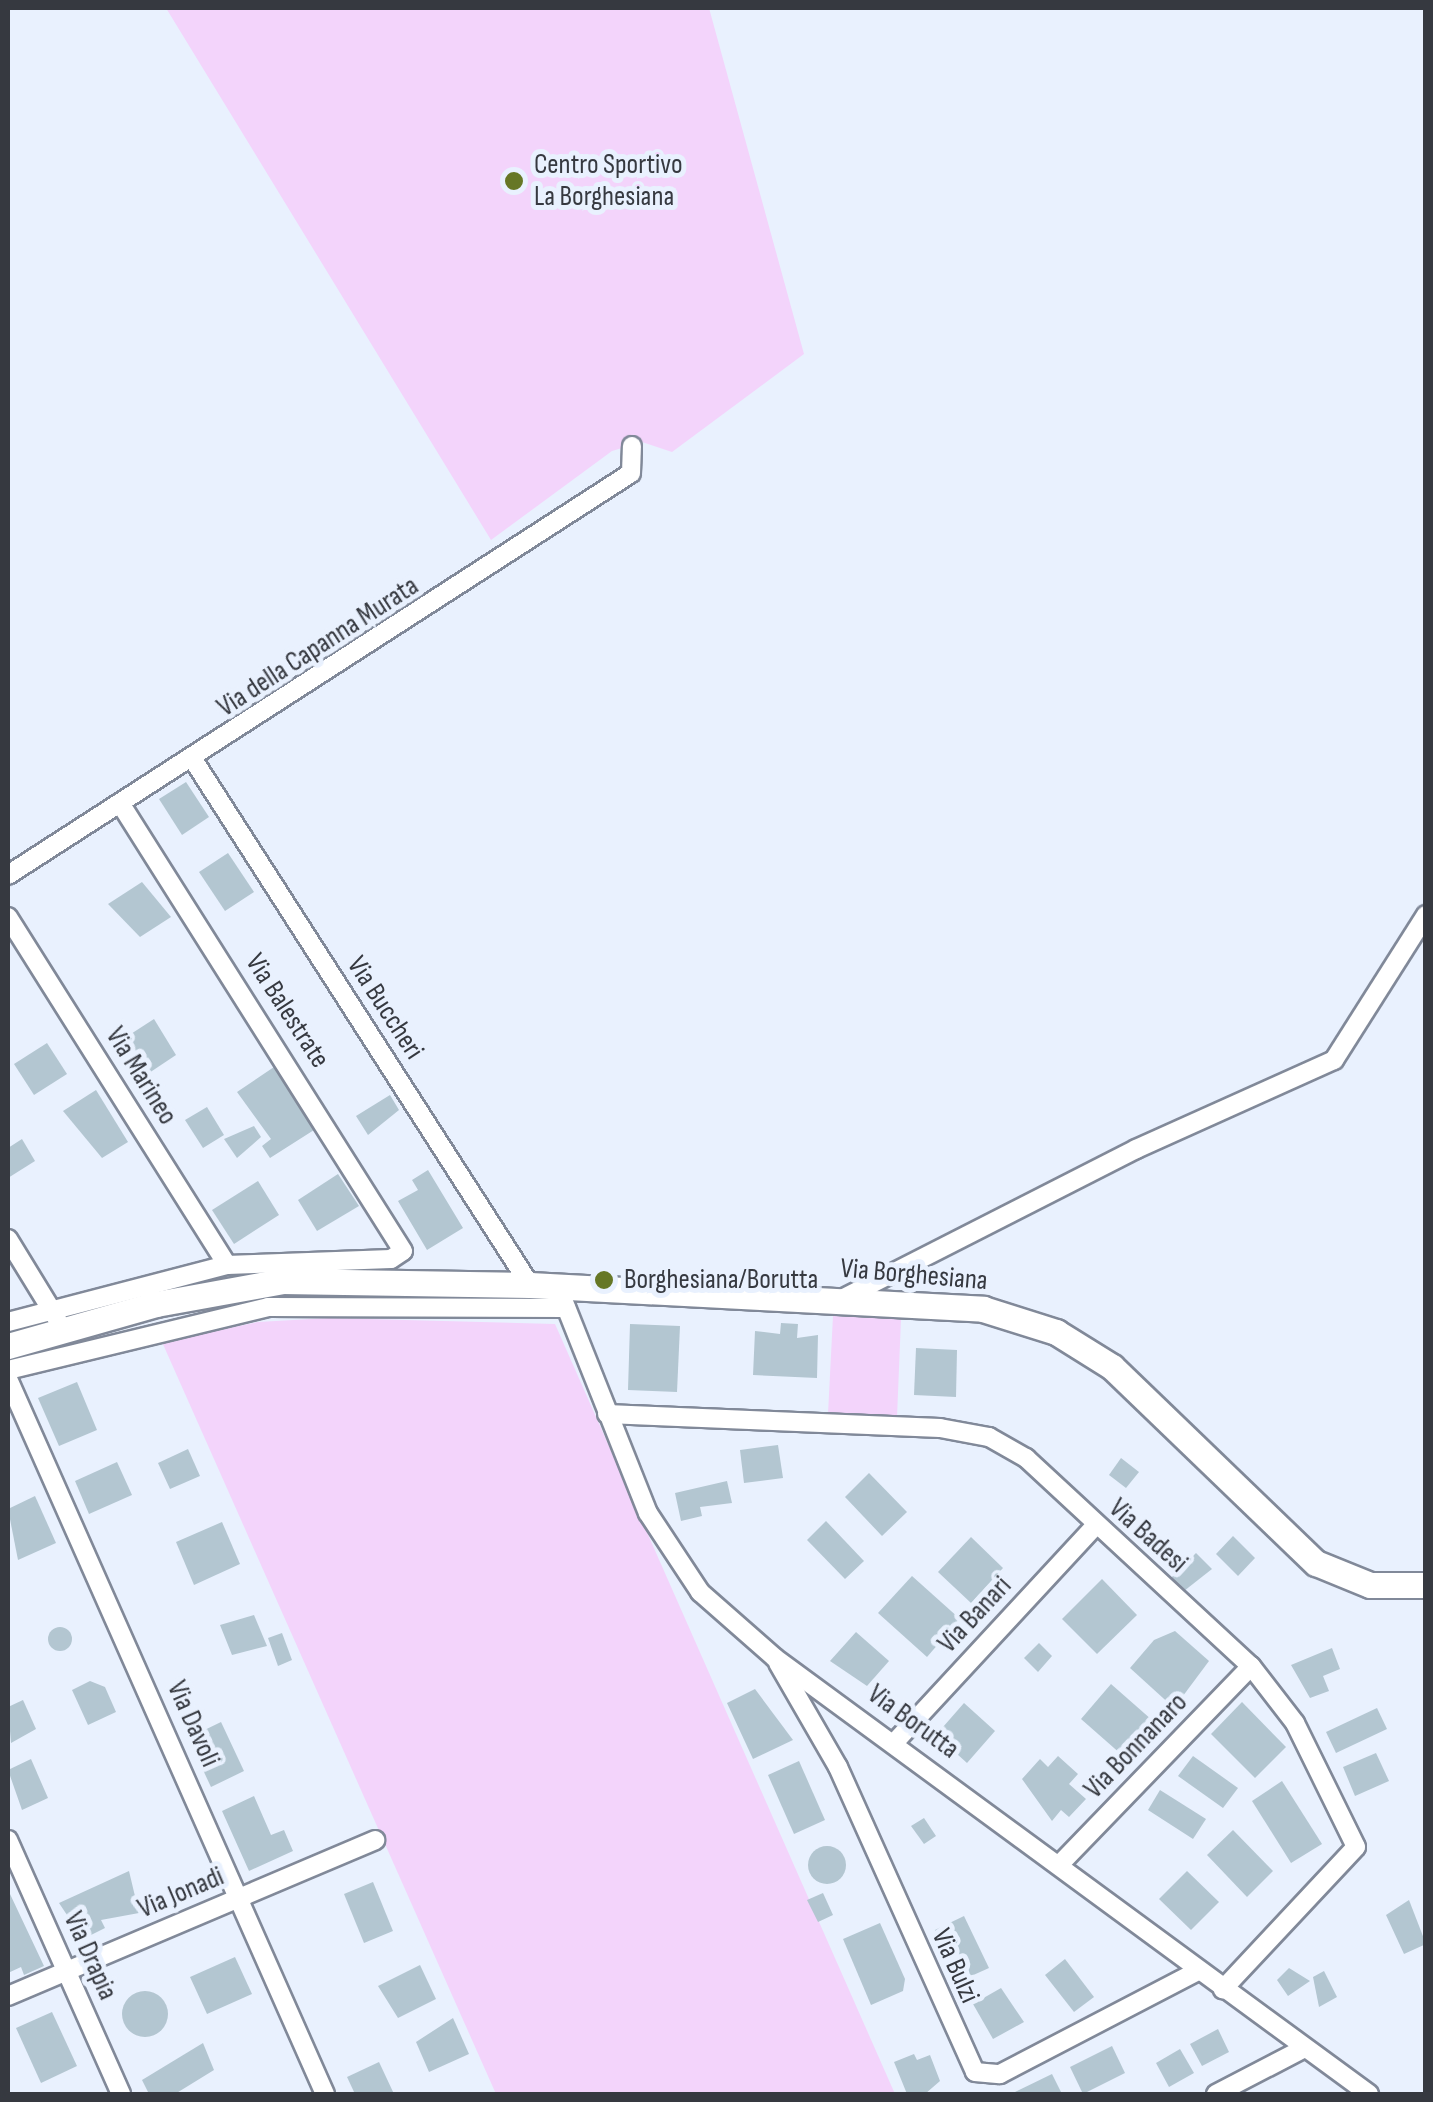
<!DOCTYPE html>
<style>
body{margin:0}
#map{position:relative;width:1433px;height:2102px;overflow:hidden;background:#e9f1fe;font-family:"Sofia Sans Condensed",sans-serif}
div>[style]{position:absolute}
.green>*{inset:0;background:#f3d4fb}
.building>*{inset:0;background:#b3c6d1}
.round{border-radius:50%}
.roads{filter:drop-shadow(2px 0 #818999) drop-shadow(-2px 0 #818999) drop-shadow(0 2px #818999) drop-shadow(0 -2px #818999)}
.street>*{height:18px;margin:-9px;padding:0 9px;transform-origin:9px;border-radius:9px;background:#fff}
.secondary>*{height:25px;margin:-12.5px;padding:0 12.5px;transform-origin:12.5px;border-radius:12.5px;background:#fff}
.dots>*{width:28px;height:28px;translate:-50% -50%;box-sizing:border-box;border:5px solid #e9f1fe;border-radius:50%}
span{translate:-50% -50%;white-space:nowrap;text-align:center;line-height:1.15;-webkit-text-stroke:10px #e9f1fe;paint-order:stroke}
.poi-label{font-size:28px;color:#363940}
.left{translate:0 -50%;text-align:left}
.street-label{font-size:28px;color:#363940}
.frame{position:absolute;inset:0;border:10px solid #363940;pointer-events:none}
</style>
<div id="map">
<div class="green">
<div style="clip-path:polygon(166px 8px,709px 8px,804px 354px,672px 452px,642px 442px,612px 451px,491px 540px)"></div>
<div style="clip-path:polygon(833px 1316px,901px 1319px,897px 1417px,828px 1414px)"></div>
<div style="clip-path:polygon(329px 1318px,555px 1324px,895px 2094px,496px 2094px,162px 1342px,258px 1322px)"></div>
</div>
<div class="building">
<div style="clip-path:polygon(186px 782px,209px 817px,182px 835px,159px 799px)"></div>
<div style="clip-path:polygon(228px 853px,254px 892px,225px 911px,199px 872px)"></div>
<div style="clip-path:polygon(142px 882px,171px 917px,140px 937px,108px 904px)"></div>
<div style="clip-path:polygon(154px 1019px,176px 1055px,146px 1075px,120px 1041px)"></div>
<div style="clip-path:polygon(47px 1043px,67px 1074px,34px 1095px,14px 1064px)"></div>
<div style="clip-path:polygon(274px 1067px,314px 1130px,270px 1158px,262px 1146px,271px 1139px,237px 1092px)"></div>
<div style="clip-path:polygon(96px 1090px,128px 1142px,102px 1158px,63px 1111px)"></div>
<div style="clip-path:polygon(390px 1095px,399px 1110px,368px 1135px,356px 1116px)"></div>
<div style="clip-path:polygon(207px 1107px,224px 1135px,203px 1148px,185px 1120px)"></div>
<div style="clip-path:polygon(254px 1126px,261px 1137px,237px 1158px,224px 1139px)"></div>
<div style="clip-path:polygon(22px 1139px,35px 1161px,8px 1178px,8px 1148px)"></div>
<div style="clip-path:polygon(428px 1170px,463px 1228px,427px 1250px,398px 1201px,418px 1190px,412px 1180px)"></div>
<div style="clip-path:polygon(338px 1174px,359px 1206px,317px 1231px,298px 1200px)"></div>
<div style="clip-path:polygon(258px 1181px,279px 1215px,234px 1244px,212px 1210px)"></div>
<div style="clip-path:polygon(781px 1323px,798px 1324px,797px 1338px,818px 1335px,817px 1378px,753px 1375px,755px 1331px,780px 1334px)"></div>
<div style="clip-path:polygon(630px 1324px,680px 1326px,677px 1392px,628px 1390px)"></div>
<div style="clip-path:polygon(916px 1348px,957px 1350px,956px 1397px,914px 1395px)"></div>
<div style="clip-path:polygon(77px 1382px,97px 1430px,59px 1446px,38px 1398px)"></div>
<div style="clip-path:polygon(778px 1445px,783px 1478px,744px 1483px,740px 1450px)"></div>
<div style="clip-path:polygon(188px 1449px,200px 1476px,170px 1489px,158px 1463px)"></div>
<div style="clip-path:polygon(1121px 1458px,1139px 1472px,1126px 1488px,1109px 1475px)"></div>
<div style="clip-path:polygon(117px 1462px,132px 1495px,89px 1514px,75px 1481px)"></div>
<div style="clip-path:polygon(869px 1473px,907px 1512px,882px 1536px,845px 1497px)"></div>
<div style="clip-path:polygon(727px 1481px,732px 1503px,700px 1507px,702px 1516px,681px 1521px,675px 1493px)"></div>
<div style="clip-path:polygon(35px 1496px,56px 1543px,18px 1560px,8px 1509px)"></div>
<div style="clip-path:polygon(826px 1521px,864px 1561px,845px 1579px,807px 1540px)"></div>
<div style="clip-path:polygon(222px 1522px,240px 1564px,194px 1585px,176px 1542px)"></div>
<div style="clip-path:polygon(1233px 1536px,1255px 1558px,1238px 1576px,1216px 1554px)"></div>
<div style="clip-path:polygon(971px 1537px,1003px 1568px,971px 1603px,938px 1572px)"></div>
<div style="clip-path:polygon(1196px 1553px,1212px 1569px,1184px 1591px,1171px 1578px)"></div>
<div style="clip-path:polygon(912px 1576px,960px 1619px,927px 1657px,878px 1613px)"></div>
<div style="clip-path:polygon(1102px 1579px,1137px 1615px,1097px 1654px,1062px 1619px)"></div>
<div style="clip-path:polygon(254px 1615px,267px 1646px,232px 1655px,220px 1625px)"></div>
<div class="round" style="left:48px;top:1627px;width:24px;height:24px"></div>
<div style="clip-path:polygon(1175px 1631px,1209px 1661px,1174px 1708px,1130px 1668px,1154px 1640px)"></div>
<div style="clip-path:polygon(856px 1632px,889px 1661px,867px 1686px,830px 1661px)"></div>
<div style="clip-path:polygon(282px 1633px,292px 1660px,278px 1666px,268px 1638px)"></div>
<div style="clip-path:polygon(1039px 1643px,1052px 1656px,1038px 1672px,1024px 1658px)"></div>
<div style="clip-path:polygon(1332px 1648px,1340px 1669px,1323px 1676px,1329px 1691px,1310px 1698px,1291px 1665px)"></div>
<div style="clip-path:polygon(90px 1681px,105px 1687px,116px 1712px,88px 1725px,72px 1690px)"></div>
<div style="clip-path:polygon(1111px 1684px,1152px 1720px,1122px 1755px,1081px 1719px)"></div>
<div style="clip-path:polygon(755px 1689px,793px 1740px,753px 1759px,727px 1703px)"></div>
<div style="clip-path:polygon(23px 1700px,36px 1729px,11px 1743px,8px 1707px)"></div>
<div style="clip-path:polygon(1242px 1702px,1286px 1747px,1255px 1778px,1211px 1734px)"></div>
<div style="clip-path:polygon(964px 1703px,995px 1731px,967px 1763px,936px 1735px)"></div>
<div style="clip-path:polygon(1377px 1708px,1387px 1729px,1336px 1753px,1326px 1732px)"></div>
<div style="clip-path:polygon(221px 1722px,244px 1771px,211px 1787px,188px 1738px)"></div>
<div style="clip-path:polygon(1376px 1753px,1389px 1781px,1355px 1796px,1343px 1767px)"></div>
<div style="clip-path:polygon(1058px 1756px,1078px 1774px,1069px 1784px,1086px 1799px,1069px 1817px,1061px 1810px,1052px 1821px,1022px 1779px,1040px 1759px,1048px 1767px)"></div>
<div style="clip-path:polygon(1193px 1756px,1238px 1788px,1223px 1808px,1178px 1776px)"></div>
<div style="clip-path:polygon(31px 1759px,48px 1798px,22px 1810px,8px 1770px)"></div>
<div style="clip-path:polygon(799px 1761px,825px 1820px,794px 1834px,768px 1775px)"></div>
<div style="clip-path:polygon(1282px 1781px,1322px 1844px,1291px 1863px,1252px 1801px)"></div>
<div style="clip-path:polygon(1160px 1790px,1206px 1819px,1193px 1839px,1148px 1810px)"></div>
<div style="clip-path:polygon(254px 1796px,271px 1835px,284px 1830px,293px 1851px,249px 1871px,222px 1811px)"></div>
<div style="clip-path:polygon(924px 1818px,936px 1836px,924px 1844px,911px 1826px)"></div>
<div style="clip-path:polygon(1233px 1830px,1273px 1871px,1247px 1897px,1207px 1855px)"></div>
<div class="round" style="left:808px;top:1846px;width:38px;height:38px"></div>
<div style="clip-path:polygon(129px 1871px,139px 1913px,101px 1920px,105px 1928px,83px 1939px,59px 1903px)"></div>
<div style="clip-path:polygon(1187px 1871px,1219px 1902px,1191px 1930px,1159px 1899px)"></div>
<div style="clip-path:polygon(373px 1882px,393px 1931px,364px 1943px,344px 1894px)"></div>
<div style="clip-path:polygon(823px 1893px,833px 1915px,818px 1922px,807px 1900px)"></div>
<div style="clip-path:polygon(10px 1894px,44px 1966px,24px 1975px,21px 1967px,8px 1973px)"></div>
<div style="clip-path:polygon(1409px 1900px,1426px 1944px,1404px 1954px,1386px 1915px)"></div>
<div style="clip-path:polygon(964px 1916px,989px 1968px,960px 1981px,935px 1930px)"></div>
<div style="clip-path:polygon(880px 1923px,905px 1979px,903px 1991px,871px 2005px,843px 1939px)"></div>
<div style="clip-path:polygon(235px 1957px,252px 1994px,207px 2014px,190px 1977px)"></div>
<div style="clip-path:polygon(1065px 1959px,1094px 1997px,1074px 2012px,1045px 1975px)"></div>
<div style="clip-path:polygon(420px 1965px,436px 1999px,398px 2018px,378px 1986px)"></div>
<div style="clip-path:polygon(1289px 1968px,1310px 1981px,1288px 1996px,1277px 1980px)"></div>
<div style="clip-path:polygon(1324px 1971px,1337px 1997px,1319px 2007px,1313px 1977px)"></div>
<div style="clip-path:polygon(1001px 1988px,1024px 2022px,993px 2039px,973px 2004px)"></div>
<div class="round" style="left:122px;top:1991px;width:46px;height:46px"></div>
<div style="clip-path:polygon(52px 2012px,77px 2066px,41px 2083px,16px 2028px)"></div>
<div style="clip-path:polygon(453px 2018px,469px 2054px,429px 2072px,416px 2042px)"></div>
<div style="clip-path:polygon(1218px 2029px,1229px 2052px,1202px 2066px,1190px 2044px)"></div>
<div style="clip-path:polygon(203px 2043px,214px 2070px,175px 2094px,149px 2094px,142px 2080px)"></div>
<div style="clip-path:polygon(1112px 2046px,1125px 2073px,1083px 2094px,1070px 2067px)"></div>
<div style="clip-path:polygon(1180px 2049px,1194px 2073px,1169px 2087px,1156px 2063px)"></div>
<div style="clip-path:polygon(914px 2054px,917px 2060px,930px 2055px,940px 2081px,925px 2094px,907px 2094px,894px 2062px)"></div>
<div style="clip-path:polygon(379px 2062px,394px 2094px,355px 2094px,347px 2077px)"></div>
<div style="clip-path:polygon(1052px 2074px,1062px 2094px,1011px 2094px)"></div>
</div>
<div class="roads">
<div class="street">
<div style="left:194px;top:761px;width:622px;rotate:57.33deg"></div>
<div style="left:8px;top:875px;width:741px;rotate:-32.83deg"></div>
<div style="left:631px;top:473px;width:27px;rotate:-88deg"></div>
<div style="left:8px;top:917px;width:411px;rotate:57.8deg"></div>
<div style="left:8px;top:1239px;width:94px;rotate:58.5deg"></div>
<div style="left:558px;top:1287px;width:243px;rotate:68.3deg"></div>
<div style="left:648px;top:1513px;width:95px;rotate:56.6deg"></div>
<div style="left:700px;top:1592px;width:100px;rotate:41.3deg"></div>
<div style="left:775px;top:1658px;width:737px;rotate:36.28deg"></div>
<div style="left:842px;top:1299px;width:330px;rotate:-27deg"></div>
<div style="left:1136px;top:1149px;width:217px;rotate:-24.2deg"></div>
<div style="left:1334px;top:1060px;width:172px;rotate:-57.6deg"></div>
<div style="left:8px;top:1322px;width:226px;rotate:-14.6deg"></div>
<div style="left:227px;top:1265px;width:164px;rotate:-2.1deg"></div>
<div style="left:391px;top:1259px;width:14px;rotate:-34deg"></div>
<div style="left:403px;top:1251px;width:530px;rotate:-122.28deg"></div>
<div style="left:8px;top:1370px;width:268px;rotate:-13.6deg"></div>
<div style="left:268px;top:1307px;width:298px;rotate:0.2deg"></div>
<div style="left:8px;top:1379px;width:782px;rotate:66.09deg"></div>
<div style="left:607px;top:1414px;width:333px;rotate:2.4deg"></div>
<div style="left:940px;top:1428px;width:50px;rotate:10.4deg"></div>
<div style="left:989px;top:1437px;width:43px;rotate:29.6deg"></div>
<div style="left:1026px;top:1458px;width:306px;rotate:42.8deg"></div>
<div style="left:1251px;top:1666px;width:72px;rotate:52.3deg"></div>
<div style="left:1295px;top:1723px;width:138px;rotate:63.8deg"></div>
<div style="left:1356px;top:1847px;width:195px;rotate:133.1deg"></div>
<div style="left:778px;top:1663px;width:120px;rotate:60deg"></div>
<div style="left:838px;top:1767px;width:334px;rotate:65.8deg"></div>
<div style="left:975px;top:2072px;width:25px;rotate:5deg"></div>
<div style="left:1000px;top:2074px;width:223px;rotate:-27.5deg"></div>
<div style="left:894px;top:1743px;width:297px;rotate:-47.2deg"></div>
<div style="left:8px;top:1840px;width:278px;rotate:66deg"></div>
<div style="left:1060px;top:1864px;width:275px;rotate:-46deg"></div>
<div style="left:8px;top:1996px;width:399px;rotate:-23deg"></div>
<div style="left:1216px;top:2094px;width:96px;rotate:-27.4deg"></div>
</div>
<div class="secondary">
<div style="left:8px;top:1346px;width:154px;rotate:-15.8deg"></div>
<div style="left:156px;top:1304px;width:128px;rotate:-10.3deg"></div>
<div style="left:282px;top:1281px;width:248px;rotate:0.9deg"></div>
<div style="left:530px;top:1285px;width:454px;rotate:3deg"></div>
<div style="left:983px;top:1309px;width:77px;rotate:17.5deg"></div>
<div style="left:1056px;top:1332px;width:66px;rotate:32deg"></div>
<div style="left:1112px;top:1367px;width:283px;rotate:43.9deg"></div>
<div style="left:1316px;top:1563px;width:58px;rotate:22.2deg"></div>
<div style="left:1370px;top:1585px;width:56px"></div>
</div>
</div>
<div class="dots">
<div style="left:514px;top:181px;background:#667725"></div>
<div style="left:604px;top:1280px;background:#667725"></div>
</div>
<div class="poi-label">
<span class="left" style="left:534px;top:181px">Centro Sportivo<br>La Borghesiana</span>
<span class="left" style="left:624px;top:1280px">Borghesiana/Borutta</span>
</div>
<div class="street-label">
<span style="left:318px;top:647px;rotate:-33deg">Via della Capanna Murata</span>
<span style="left:385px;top:1008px;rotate:57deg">Via Buccheri</span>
<span style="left:287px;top:1011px;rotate:57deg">Via Balestrate</span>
<span style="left:141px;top:1076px;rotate:58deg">Via Marineo</span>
<span style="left:914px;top:1275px;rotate:5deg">Via Borghesiana</span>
<span style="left:1148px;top:1536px;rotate:42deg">Via Badesi</span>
<span style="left:975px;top:1615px;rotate:-47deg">Via Banari</span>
<span style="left:913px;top:1722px;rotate:36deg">Via Borutta</span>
<span style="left:193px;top:1724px;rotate:66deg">Via Davoli</span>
<span style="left:1136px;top:1746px;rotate:-46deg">Via Bonnanaro</span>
<span style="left:181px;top:1893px;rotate:-23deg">Via Jonadi</span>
<span style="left:90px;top:1956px;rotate:66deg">Via Drapia</span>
<span style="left:955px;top:1966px;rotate:66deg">Via Bulzi</span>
</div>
<div class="frame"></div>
</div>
